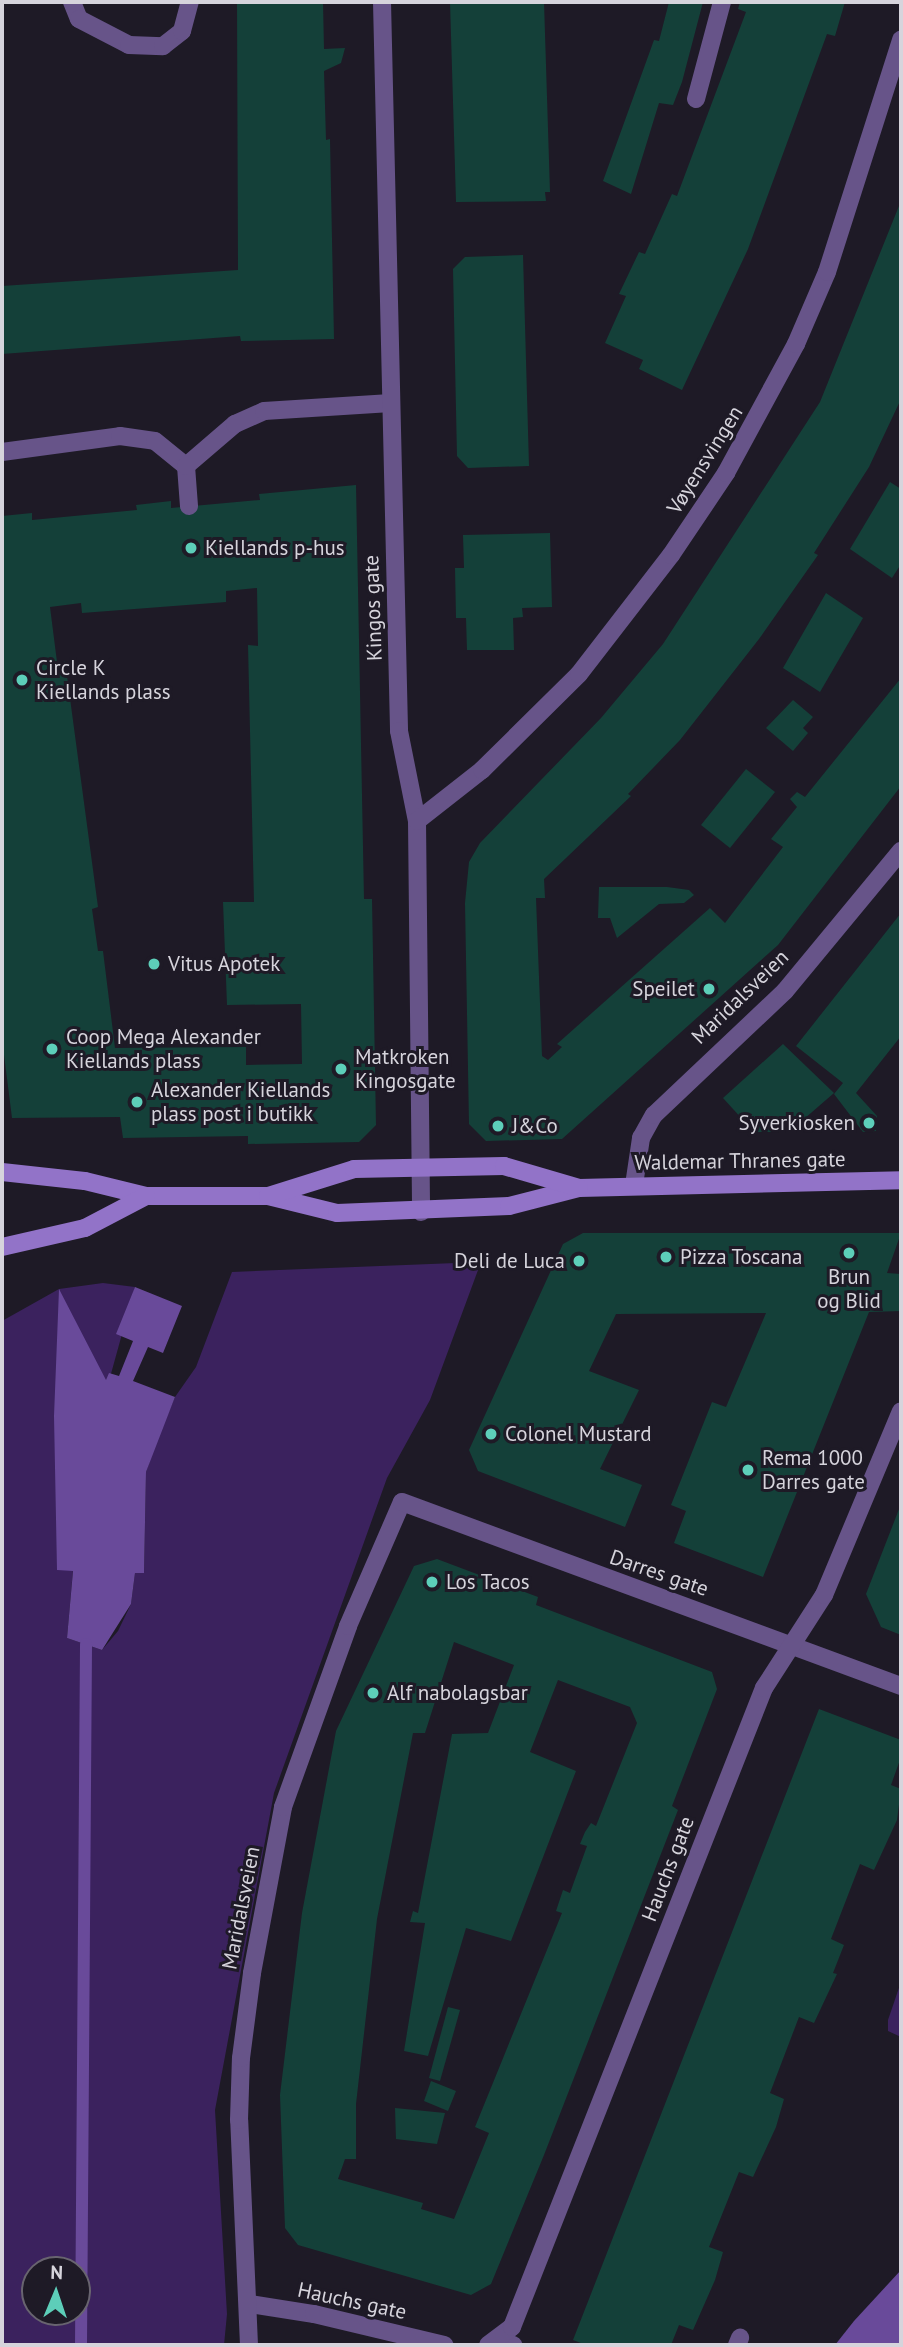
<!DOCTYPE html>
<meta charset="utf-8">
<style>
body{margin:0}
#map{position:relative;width:903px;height:2347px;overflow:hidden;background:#1e1a26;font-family:"PT Sans",sans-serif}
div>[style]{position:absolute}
.green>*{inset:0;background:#3b225e}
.water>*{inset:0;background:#694a9a}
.stream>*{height:12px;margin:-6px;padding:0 6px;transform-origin:6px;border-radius:6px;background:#694a9a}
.building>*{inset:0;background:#144039}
.lane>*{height:18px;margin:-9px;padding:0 9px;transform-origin:9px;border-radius:9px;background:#675489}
.street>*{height:18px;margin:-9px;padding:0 9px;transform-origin:9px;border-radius:9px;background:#675489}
.secondary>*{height:18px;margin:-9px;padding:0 9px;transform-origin:9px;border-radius:9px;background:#9273c8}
.dots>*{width:19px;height:19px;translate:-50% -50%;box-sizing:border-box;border:4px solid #1e1a26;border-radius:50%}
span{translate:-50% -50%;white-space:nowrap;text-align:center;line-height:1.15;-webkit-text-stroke:6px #1e1a26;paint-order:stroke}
.street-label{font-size:21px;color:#d6d4dc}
.poi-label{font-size:21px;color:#d6d4dc}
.left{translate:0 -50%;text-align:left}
.right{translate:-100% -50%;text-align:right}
.frame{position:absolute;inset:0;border:4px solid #d6d4dc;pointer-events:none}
.north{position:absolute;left:21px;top:2256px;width:70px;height:70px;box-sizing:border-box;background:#1e1a26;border:2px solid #68646f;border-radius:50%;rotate:2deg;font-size:19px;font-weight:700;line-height:28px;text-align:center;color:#d6d4dc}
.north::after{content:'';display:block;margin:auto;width:24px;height:32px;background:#5dceb9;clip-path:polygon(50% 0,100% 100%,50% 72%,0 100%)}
</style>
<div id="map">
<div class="green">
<div style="clip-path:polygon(evenodd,481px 1262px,430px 1400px,387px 1478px,274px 1793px,215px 2110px,227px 2314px,224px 2345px,2px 2345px,2px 1321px,59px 1289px,103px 1283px,135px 1287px,57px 1569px,73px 1570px,67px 1638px,102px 1650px,118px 1631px,131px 1604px,135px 1573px,144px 1573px,146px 1472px,156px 1442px,175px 1397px,196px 1367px,232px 1272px,481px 1262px,35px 2270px,77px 2270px,77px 2312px,35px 2312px,35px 2270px)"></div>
<div style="clip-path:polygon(901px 1982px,901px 2037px,888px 2031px,888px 2020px)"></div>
</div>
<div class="water">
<div style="clip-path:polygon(135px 1287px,182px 1306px,163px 1353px,148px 1347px,133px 1381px,175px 1397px,146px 1472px,144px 1573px,135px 1573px,131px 1604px,102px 1650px,67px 1638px,73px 1571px,57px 1570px,54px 1416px,59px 1289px,106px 1380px,109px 1373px,119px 1376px,133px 1341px,116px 1334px)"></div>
<div style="clip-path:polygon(901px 2270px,901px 2345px,835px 2345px,854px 2321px)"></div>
</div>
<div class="stream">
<div style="left:81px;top:2345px;width:701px;rotate:-89.59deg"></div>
</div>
<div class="building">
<div style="clip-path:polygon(237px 2px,323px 2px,324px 49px,345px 48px,341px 63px,324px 71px,326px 140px,330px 139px,334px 339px,241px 341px,240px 336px,2px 354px,2px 286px,238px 270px)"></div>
<div style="clip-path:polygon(450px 2px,544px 2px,550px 192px,545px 192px,546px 201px,456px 202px)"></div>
<div style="clip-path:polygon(669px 2px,703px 2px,682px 82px,673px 105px,659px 103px,631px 194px,603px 181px,654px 40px,659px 41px)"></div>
<div style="clip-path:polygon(740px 2px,845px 2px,835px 36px,827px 34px,748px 249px,682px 390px,639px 369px,643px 360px,605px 343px,626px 296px,619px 294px,639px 252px,645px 254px,672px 194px,677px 196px,746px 12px,738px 9px)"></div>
<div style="clip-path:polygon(901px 201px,901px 399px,869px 467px,814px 553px,818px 555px,759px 639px,680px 740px,628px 794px,631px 796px,544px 879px,545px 898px,536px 898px,542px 1056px,548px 1060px,562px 1047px,557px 1044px,710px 908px,725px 923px,783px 847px,771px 839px,797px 807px,790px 799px,797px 792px,805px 797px,901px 678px,901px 786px,778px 945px,562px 1139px,486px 1141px,469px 1124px,465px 903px,469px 862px,480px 843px,601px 718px,663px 644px,820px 402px)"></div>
<div style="clip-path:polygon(523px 255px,529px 466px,468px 468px,457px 456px,453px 269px,465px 257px)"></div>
<div style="clip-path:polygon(890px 482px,901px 489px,901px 564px,892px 578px,850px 549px)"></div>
<div style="clip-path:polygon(evenodd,356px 485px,364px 899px,372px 899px,376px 1125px,359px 1142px,248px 1144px,248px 1136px,123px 1138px,120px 1117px,12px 1118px,2px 1039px,2px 516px,32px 513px,32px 520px,137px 510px,136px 505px,171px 501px,171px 508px,260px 500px,259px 494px,356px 485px,257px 588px,258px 646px,248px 645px,254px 902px,223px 902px,227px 1005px,301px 1004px,302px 1064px,246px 1065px,246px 1047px,115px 1048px,103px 951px,98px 951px,92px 909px,98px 907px,65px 661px,57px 662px,50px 607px,81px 603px,82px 613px,226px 602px,226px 591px,257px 588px)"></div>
<div style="clip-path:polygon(550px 533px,552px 607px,522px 608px,523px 617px,513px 618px,514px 650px,467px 650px,466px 618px,456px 618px,455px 568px,464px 568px,463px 535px)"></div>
<div style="clip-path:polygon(826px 593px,863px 618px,820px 692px,783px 668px)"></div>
<div style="clip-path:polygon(793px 700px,813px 717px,803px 728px,808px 733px,793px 751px,766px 728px)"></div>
<div style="clip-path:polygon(746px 769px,775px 792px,730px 848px,701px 825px)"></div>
<div style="clip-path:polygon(599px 887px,667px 887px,689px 890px,694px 895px,684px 903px,659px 904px,617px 938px,610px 918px,598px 918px)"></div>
<div style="clip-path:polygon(901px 913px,901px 1036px,856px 1093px,877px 1116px,876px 1131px,863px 1132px,834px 1094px,843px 1083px,796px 1046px)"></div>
<div style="clip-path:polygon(783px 1044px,834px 1093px,789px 1132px,754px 1132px,723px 1098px)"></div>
<div style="clip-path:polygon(583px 1233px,901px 1233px,887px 1273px,901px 1274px,901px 1311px,869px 1312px,763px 1577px,674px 1543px,686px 1511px,671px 1505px,712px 1402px,726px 1407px,766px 1313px,616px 1314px,589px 1371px,639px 1390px,600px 1469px,642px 1485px,625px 1527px,478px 1471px,469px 1450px,563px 1244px)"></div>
<div style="clip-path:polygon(901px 1504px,901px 1635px,881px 1627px,866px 1594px)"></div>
<div style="clip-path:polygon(evenodd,437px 1559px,538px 1597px,536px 1605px,712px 1672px,717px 1689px,672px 1806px,678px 1810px,544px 2155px,491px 2284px,471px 2295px,298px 2245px,285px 2228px,280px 2095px,302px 1913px,336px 1731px,414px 1566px,437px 1559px,454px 1642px,514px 1665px,488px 1733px,452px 1734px,418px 1913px,413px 1911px,410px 1922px,425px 1923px,404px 2051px,428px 2056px,466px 1928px,511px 1941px,576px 1771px,530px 1752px,558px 1680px,630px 1707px,637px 1723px,596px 1826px,591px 1823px,585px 1832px,580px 1844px,587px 1846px,570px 1893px,563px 1890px,556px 1911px,562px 1913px,475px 2127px,489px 2133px,454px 2219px,421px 2209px,423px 2203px,338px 2179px,345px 2159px,356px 2159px,356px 2104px,377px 1919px,413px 1733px,425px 1733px,454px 1642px)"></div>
<div style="clip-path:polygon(819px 1709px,901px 1740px,901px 1757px,891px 1785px,901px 1789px,897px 1820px,874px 1870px,860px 1864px,831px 1939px,844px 1945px,833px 1973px,837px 1974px,814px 2023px,799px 2017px,770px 2093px,784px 2099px,776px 2127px,753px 2177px,739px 2172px,709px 2247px,723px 2252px,715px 2280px,693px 2330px,679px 2325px,671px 2345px,586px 2345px,573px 2340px)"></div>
<div style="clip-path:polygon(448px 2007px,460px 2010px,440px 2081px,429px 2078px)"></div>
<div style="clip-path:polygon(431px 2081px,456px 2091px,448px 2111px,424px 2101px)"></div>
<div style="clip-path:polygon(395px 2108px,445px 2113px,437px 2144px,396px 2139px)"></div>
</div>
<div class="lane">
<div style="left:72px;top:2px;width:18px;rotate:68deg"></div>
<div style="left:79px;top:19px;width:56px;rotate:27.5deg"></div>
<div style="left:129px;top:45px;width:34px;rotate:2deg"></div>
<div style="left:163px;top:46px;width:24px;rotate:-38deg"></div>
<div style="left:182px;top:31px;width:30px;rotate:-75deg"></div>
<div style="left:696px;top:99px;width:100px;rotate:-75deg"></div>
<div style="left:2px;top:452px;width:119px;rotate:-7.7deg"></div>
<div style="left:120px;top:436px;width:35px;rotate:8deg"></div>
<div style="left:155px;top:441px;width:40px;rotate:39deg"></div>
<div style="left:189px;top:506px;width:40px;rotate:-94.3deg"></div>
<div style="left:186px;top:466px;width:65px;rotate:-40.6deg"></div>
<div style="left:235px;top:424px;width:32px;rotate:-24deg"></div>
<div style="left:264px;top:411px;width:127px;rotate:-3.6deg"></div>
<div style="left:498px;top:2340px;width:16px;rotate:18deg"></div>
<div style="left:737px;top:2345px;width:8px;rotate:-67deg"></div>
</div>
<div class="street">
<div style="left:382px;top:2px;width:729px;rotate:88.66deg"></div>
<div style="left:399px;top:731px;width:92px;rotate:78.7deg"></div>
<div style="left:417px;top:821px;width:391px;rotate:89.4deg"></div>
<div style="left:417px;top:821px;width:83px;rotate:-38.1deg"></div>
<div style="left:482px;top:770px;width:136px;rotate:-44.7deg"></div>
<div style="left:579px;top:674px;width:150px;rotate:-52.3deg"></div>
<div style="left:671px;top:555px;width:99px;rotate:-56.1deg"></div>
<div style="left:726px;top:473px;width:147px;rotate:-61.5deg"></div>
<div style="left:796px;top:344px;width:78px;rotate:-66.7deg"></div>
<div style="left:827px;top:272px;width:244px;rotate:-72.3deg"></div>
<div style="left:634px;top:1185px;width:48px;rotate:-81.5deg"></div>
<div style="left:641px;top:1138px;width:26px;rotate:-61deg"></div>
<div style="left:654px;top:1115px;width:180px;rotate:-43.4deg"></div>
<div style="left:785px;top:991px;width:182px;rotate:-50.4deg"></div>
<div style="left:250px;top:2304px;width:65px;rotate:8.9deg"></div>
<div style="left:314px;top:2314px;width:134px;rotate:13.4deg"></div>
<div style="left:249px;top:2345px;width:225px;rotate:-92.5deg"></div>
<div style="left:239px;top:2120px;width:62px;rotate:-88.2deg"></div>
<div style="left:241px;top:2058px;width:86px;rotate:-82.6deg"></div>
<div style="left:252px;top:1973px;width:169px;rotate:-79.4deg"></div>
<div style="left:283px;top:1807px;width:192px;rotate:-70.2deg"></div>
<div style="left:348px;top:1626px;width:135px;rotate:-66.5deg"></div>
<div style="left:402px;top:1502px;width:532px;rotate:20.24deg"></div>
<div style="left:488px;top:2345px;width:30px;rotate:-37deg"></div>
<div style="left:512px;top:2327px;width:687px;rotate:-68.48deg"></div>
<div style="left:764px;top:1688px;width:111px;rotate:-57.2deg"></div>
<div style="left:824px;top:1595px;width:199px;rotate:-67.3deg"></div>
</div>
<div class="secondary">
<div style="left:2px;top:1172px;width:83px;rotate:6.2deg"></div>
<div style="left:85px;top:1181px;width:63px;rotate:13.8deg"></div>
<div style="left:146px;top:1196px;width:122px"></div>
<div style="left:268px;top:1196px;width:71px;rotate:13.8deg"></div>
<div style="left:337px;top:1213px;width:172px;rotate:-2.3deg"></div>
<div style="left:509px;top:1206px;width:72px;rotate:-14.4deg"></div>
<div style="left:579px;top:1188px;width:322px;rotate:-1.4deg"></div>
<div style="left:268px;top:1196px;width:90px;rotate:-17.4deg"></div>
<div style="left:354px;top:1169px;width:150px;rotate:-1.1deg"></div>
<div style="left:504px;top:1166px;width:78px;rotate:16.3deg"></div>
<div style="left:2px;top:1247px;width:85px;rotate:-12.9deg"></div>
<div style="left:85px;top:1228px;width:69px;rotate:-27.7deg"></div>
</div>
<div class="dots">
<div style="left:191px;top:548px;background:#5dceb9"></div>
<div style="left:22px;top:680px;background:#5dceb9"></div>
<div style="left:154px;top:964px;background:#5dceb9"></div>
<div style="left:709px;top:989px;background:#5dceb9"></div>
<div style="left:52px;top:1049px;background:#5dceb9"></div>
<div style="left:341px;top:1069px;background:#5dceb9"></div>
<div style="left:137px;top:1102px;background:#5dceb9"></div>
<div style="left:869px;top:1123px;background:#5dceb9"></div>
<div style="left:498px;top:1126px;background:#5dceb9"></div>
<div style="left:849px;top:1253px;background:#5dceb9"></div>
<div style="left:666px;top:1257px;background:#5dceb9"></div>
<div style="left:579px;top:1261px;background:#5dceb9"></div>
<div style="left:491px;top:1434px;background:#5dceb9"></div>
<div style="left:748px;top:1470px;background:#5dceb9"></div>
<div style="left:432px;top:1582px;background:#5dceb9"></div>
<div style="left:373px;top:1693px;background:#5dceb9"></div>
</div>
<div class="street-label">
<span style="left:705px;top:460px;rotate:-58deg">Vøyensvingen</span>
<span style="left:373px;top:608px;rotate:-92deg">Kingos gate</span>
<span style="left:740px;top:997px;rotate:-44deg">Maridalsveien</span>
<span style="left:740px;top:1161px;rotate:-1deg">Waldemar Thranes gate</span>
<span style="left:659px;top:1573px;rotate:19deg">Darres gate</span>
<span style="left:668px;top:1869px;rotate:-69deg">Hauchs gate</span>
<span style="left:241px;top:1908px;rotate:-79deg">Maridalsveien</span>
<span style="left:352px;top:2301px;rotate:12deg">Hauchs gate</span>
</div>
<div class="poi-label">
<span class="left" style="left:205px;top:548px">Kiellands p-hus</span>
<span class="left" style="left:36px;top:680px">Circle K<br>Kiellands plass</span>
<span class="left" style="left:168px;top:964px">Vitus Apotek</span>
<span class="right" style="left:695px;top:989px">Speilet</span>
<span class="left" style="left:66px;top:1049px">Coop Mega Alexander<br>Kiellands plass</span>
<span class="left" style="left:355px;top:1069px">Matkroken<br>Kingosgate</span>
<span class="left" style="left:151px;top:1102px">Alexander Kiellands<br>plass post i butikk</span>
<span class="right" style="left:855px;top:1123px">Syverkiosken</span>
<span class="left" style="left:512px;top:1126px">J&amp;Co</span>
<span class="left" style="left:680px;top:1257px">Pizza Toscana</span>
<span class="right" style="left:565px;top:1261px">Deli de Luca</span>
<span style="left:849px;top:1289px">Brun<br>og Blid</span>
<span class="left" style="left:505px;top:1434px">Colonel Mustard</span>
<span class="left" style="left:762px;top:1470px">Rema 1000<br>Darres gate</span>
<span class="left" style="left:446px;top:1582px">Los Tacos</span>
<span class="left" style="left:387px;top:1693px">Alf nabolagsbar</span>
</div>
<div class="frame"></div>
<div class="north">N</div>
</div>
